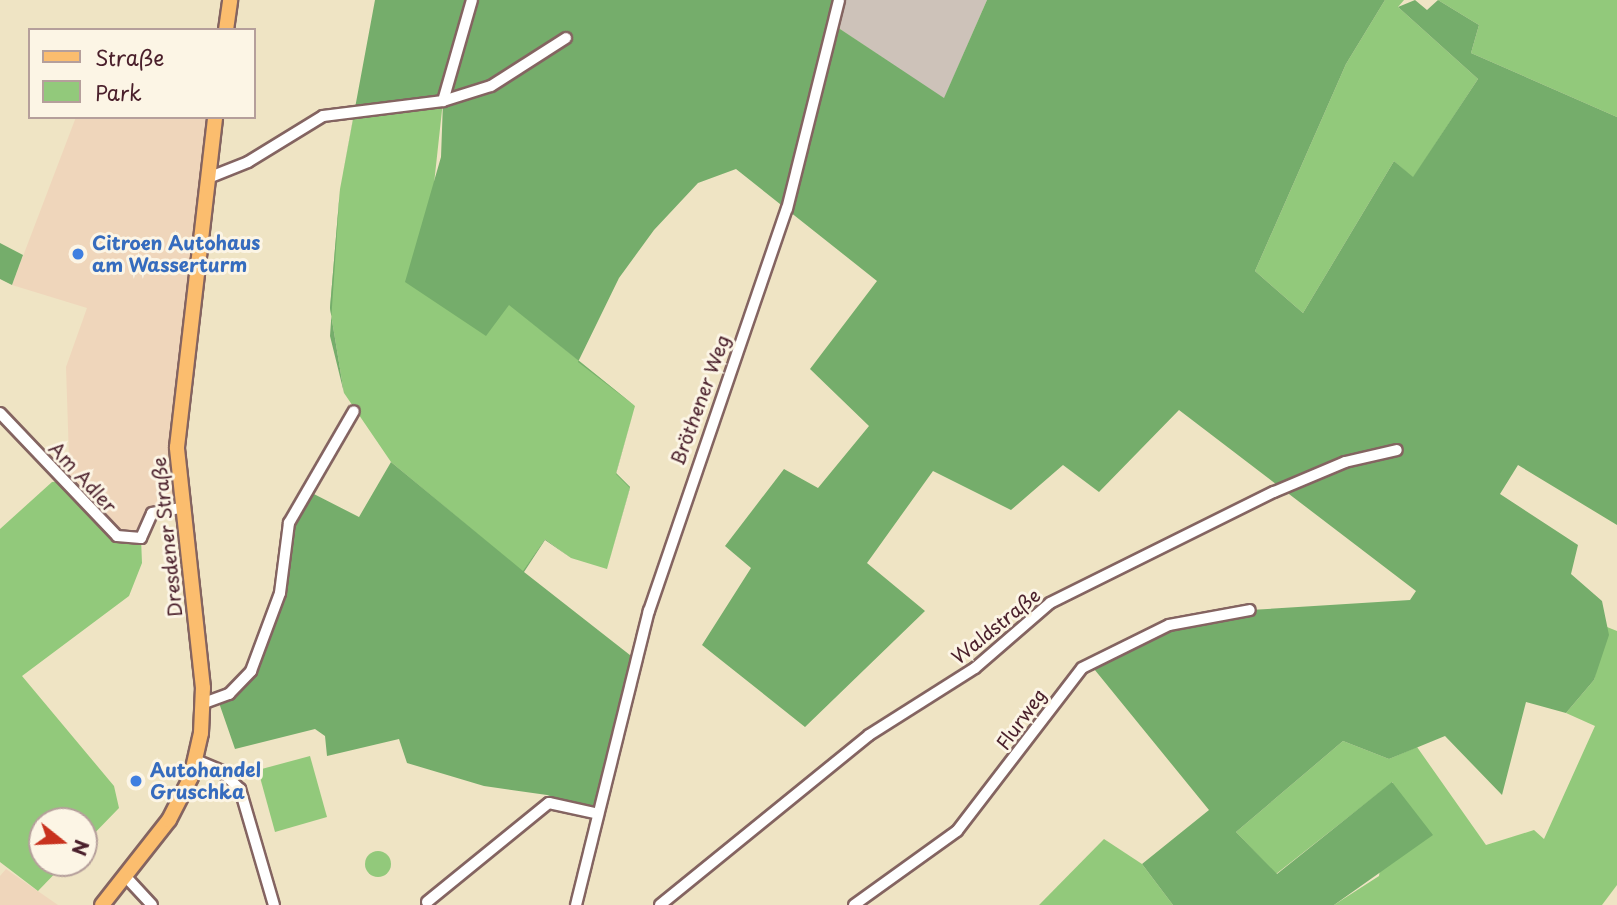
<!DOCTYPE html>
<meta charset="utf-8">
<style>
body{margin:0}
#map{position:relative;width:1617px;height:905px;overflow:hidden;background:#efe4c4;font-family:"Playpen Sans",sans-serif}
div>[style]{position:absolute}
.built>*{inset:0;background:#efd6bb}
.industrial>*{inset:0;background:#cdc2b9}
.green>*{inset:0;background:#92c97b}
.round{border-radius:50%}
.forest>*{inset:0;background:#75ad6b}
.roads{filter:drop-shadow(2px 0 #846461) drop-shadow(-2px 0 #846461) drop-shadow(0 2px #846461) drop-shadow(0 -2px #846461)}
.minor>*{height:10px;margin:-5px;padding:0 5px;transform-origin:5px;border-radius:5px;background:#fff}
.major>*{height:14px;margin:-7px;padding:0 7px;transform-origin:7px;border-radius:7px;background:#fbbd6e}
.dots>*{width:19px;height:19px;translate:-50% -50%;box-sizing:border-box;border:4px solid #fcf5e5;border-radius:50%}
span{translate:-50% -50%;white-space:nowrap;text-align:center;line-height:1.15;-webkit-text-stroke:6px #fcf5e5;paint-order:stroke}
.shop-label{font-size:19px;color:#366cbe;font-weight:700}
.left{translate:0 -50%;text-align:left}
.street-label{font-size:19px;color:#4a1f2b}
.legend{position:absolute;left:28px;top:28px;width:228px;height:91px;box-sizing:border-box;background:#fcf5e5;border:2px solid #b59f9b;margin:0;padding:9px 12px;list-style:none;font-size:21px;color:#4a1f2b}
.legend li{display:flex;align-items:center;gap:14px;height:35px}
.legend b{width:35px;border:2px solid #b59f9b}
.north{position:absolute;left:28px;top:807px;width:70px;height:70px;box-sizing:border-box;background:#fcf5e5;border:2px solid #b59f9b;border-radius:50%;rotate:108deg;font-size:19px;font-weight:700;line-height:28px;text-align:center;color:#4a1f2b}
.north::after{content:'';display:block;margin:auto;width:24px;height:32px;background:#c8321e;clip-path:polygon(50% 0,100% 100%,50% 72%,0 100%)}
</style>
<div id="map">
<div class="built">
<div style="clip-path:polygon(76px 117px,215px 117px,198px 240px,179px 508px,152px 513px,141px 537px,127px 539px,55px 472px,69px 458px,66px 367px,87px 308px,12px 285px)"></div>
<div style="clip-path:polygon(6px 869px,58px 905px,0 905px,0 876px)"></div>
</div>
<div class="industrial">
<div style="clip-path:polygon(839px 0,987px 0,944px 99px,831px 23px)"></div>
</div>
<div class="green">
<div style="clip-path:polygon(1385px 0,1404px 0,1398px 7px,1478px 79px,1413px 178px,1394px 161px,1303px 313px,1255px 271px,1346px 64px)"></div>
<div style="clip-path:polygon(1438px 0,1617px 0,1617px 117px,1471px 53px,1479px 25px)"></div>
<div style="clip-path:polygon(443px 101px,433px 193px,509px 304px,635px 406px,616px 473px,630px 487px,607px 569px,571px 558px,545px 539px,523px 572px,391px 462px,344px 393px,330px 308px,340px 189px,355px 109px)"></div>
<div style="clip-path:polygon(62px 481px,108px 530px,141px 538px,142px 563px,129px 596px,22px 676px,114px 786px,119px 808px,84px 844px,84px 821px,42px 821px,42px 863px,65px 863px,38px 891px,0 862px,0 529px,52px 482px)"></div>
<div style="clip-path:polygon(1607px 627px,1617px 631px,1617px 885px,1602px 905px,1334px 905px,1379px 876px,1393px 782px,1276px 874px,1236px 832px,1343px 741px,1389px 759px,1417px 747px,1486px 845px,1534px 830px,1544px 839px,1595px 726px,1566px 713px,1594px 680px)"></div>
<div style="clip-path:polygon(310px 756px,327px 817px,275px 832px,258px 770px)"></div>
<div style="clip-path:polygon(1104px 839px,1142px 864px,1173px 905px,1039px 905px)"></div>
<div class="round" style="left:365px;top:851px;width:26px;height:26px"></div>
</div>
<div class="forest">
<div style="clip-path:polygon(evenodd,375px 0,839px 0,831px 23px,944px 98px,987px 0,1385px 0,1346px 64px,1255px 271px,1303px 313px,1394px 161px,1413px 177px,1478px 79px,1398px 7px,1415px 0,1427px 10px,1438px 0,1479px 25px,1471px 53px,1617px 117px,1617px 525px,1518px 465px,1500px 494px,1578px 545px,1571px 574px,1602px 601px,1609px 635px,1594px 680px,1566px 713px,1526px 702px,1502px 795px,1445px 736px,1389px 759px,1343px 741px,1236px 832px,1277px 874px,1392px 782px,1433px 835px,1334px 905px,1173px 905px,1142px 864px,1209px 810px,1090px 664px,1169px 625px,1250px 610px,1410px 600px,1416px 591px,1179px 410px,1099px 492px,1063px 465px,1011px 510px,933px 471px,867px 563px,925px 611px,805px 727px,702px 645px,751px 568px,725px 546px,784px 469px,818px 488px,869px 426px,810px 369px,877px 281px,736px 169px,698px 183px,654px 230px,619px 278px,578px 362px,635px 406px,616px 473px,630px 487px,607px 569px,571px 558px,545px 540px,524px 572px,635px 659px,594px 812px,547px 795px,484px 786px,407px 763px,399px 739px,327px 756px,325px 736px,315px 729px,235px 749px,218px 700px,240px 686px,280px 593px,283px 544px,308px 491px,359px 517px,391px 462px,344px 393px,330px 336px,340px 189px,375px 0,443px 102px,441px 157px,405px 282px,486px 336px,509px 305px,635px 406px,616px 474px,630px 488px,607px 569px,571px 558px,545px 539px,523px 571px,391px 462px,344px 393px,330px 308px,340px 189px,355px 109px,443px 102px)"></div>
<div style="clip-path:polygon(0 243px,23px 255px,12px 285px,0 279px)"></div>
</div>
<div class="roads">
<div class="minor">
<div style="left:443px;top:101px;width:105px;rotate:-74deg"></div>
<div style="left:208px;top:178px;width:43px;rotate:-21.8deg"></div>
<div style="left:248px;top:162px;width:88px;rotate:-31.5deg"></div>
<div style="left:323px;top:116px;width:121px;rotate:-7.1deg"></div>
<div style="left:443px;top:101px;width:50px;rotate:-17.4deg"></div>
<div style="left:491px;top:86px;width:89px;rotate:-32.6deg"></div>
<div style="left:0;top:413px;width:170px;rotate:46.4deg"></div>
<div style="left:117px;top:536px;width:24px;rotate:5deg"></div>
<div style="left:141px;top:538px;width:27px;rotate:-66deg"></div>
<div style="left:152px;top:513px;width:28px;rotate:-10deg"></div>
<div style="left:204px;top:703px;width:27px;rotate:-20deg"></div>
<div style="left:229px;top:694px;width:32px;rotate:-46deg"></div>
<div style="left:251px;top:671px;width:83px;rotate:-69.6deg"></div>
<div style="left:280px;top:593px;width:71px;rotate:-82.7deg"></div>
<div style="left:289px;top:523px;width:129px;rotate:-59.9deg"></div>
<div style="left:196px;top:760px;width:26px;rotate:23deg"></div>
<div style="left:220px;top:770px;width:28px;rotate:44deg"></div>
<div style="left:240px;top:789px;width:121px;rotate:73.7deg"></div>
<div style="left:126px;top:877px;width:38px;rotate:47deg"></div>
<div style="left:427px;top:902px;width:157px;rotate:-39.1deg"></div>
<div style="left:549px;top:803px;width:46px;rotate:12.5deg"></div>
<div style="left:576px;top:905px;width:303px;rotate:-76.1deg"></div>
<div style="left:649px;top:611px;width:425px;rotate:-71.1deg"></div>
<div style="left:787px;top:209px;width:215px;rotate:-76deg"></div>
<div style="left:660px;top:905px;width:269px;rotate:-39.1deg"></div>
<div style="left:869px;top:735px;width:125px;rotate:-32.3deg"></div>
<div style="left:975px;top:668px;width:99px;rotate:-40.9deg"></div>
<div style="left:1050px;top:603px;width:250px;rotate:-26.4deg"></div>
<div style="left:1274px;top:492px;width:77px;rotate:-22.9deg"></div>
<div style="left:1345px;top:462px;width:53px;rotate:-13deg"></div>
<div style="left:854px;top:905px;width:127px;rotate:-35.7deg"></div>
<div style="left:957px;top:831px;width:205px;rotate:-52.5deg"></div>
<div style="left:1082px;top:668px;width:97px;rotate:-26.3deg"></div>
<div style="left:1169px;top:625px;width:82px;rotate:-10.5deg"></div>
</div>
<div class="major">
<div style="left:226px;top:30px;width:30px;rotate:-82deg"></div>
<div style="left:102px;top:905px;width:108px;rotate:-51.8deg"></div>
<div style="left:169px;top:820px;width:48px;rotate:-62.9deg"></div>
<div style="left:191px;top:777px;width:45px;rotate:-77.2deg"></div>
<div style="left:201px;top:733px;width:45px;rotate:-87.5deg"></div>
<div style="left:203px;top:688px;width:242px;rotate:-96.2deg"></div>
<div style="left:177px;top:447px;width:332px;rotate:-83.4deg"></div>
</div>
</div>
<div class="dots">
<div style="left:78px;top:254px;background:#3f7fe0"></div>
<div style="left:136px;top:781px;background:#3f7fe0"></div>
</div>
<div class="shop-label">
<span class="left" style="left:92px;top:254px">Citroen Autohaus<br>am Wasserturm</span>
<span class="left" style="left:150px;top:781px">Autohandel<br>Gruschka</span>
</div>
<div class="street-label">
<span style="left:700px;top:400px;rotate:-70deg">Bröthener Weg</span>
<span style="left:83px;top:477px;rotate:47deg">Am Adler</span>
<span style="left:167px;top:537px;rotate:-96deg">Dresdener Straße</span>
<span style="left:996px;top:626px;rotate:-39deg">Waldstraße</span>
<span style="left:1021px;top:719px;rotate:-54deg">Flurweg</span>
</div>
<ul class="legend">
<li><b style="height:9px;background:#fbbd6e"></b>Straße</li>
<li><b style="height:19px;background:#92c97b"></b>Park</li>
</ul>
<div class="north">N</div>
</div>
